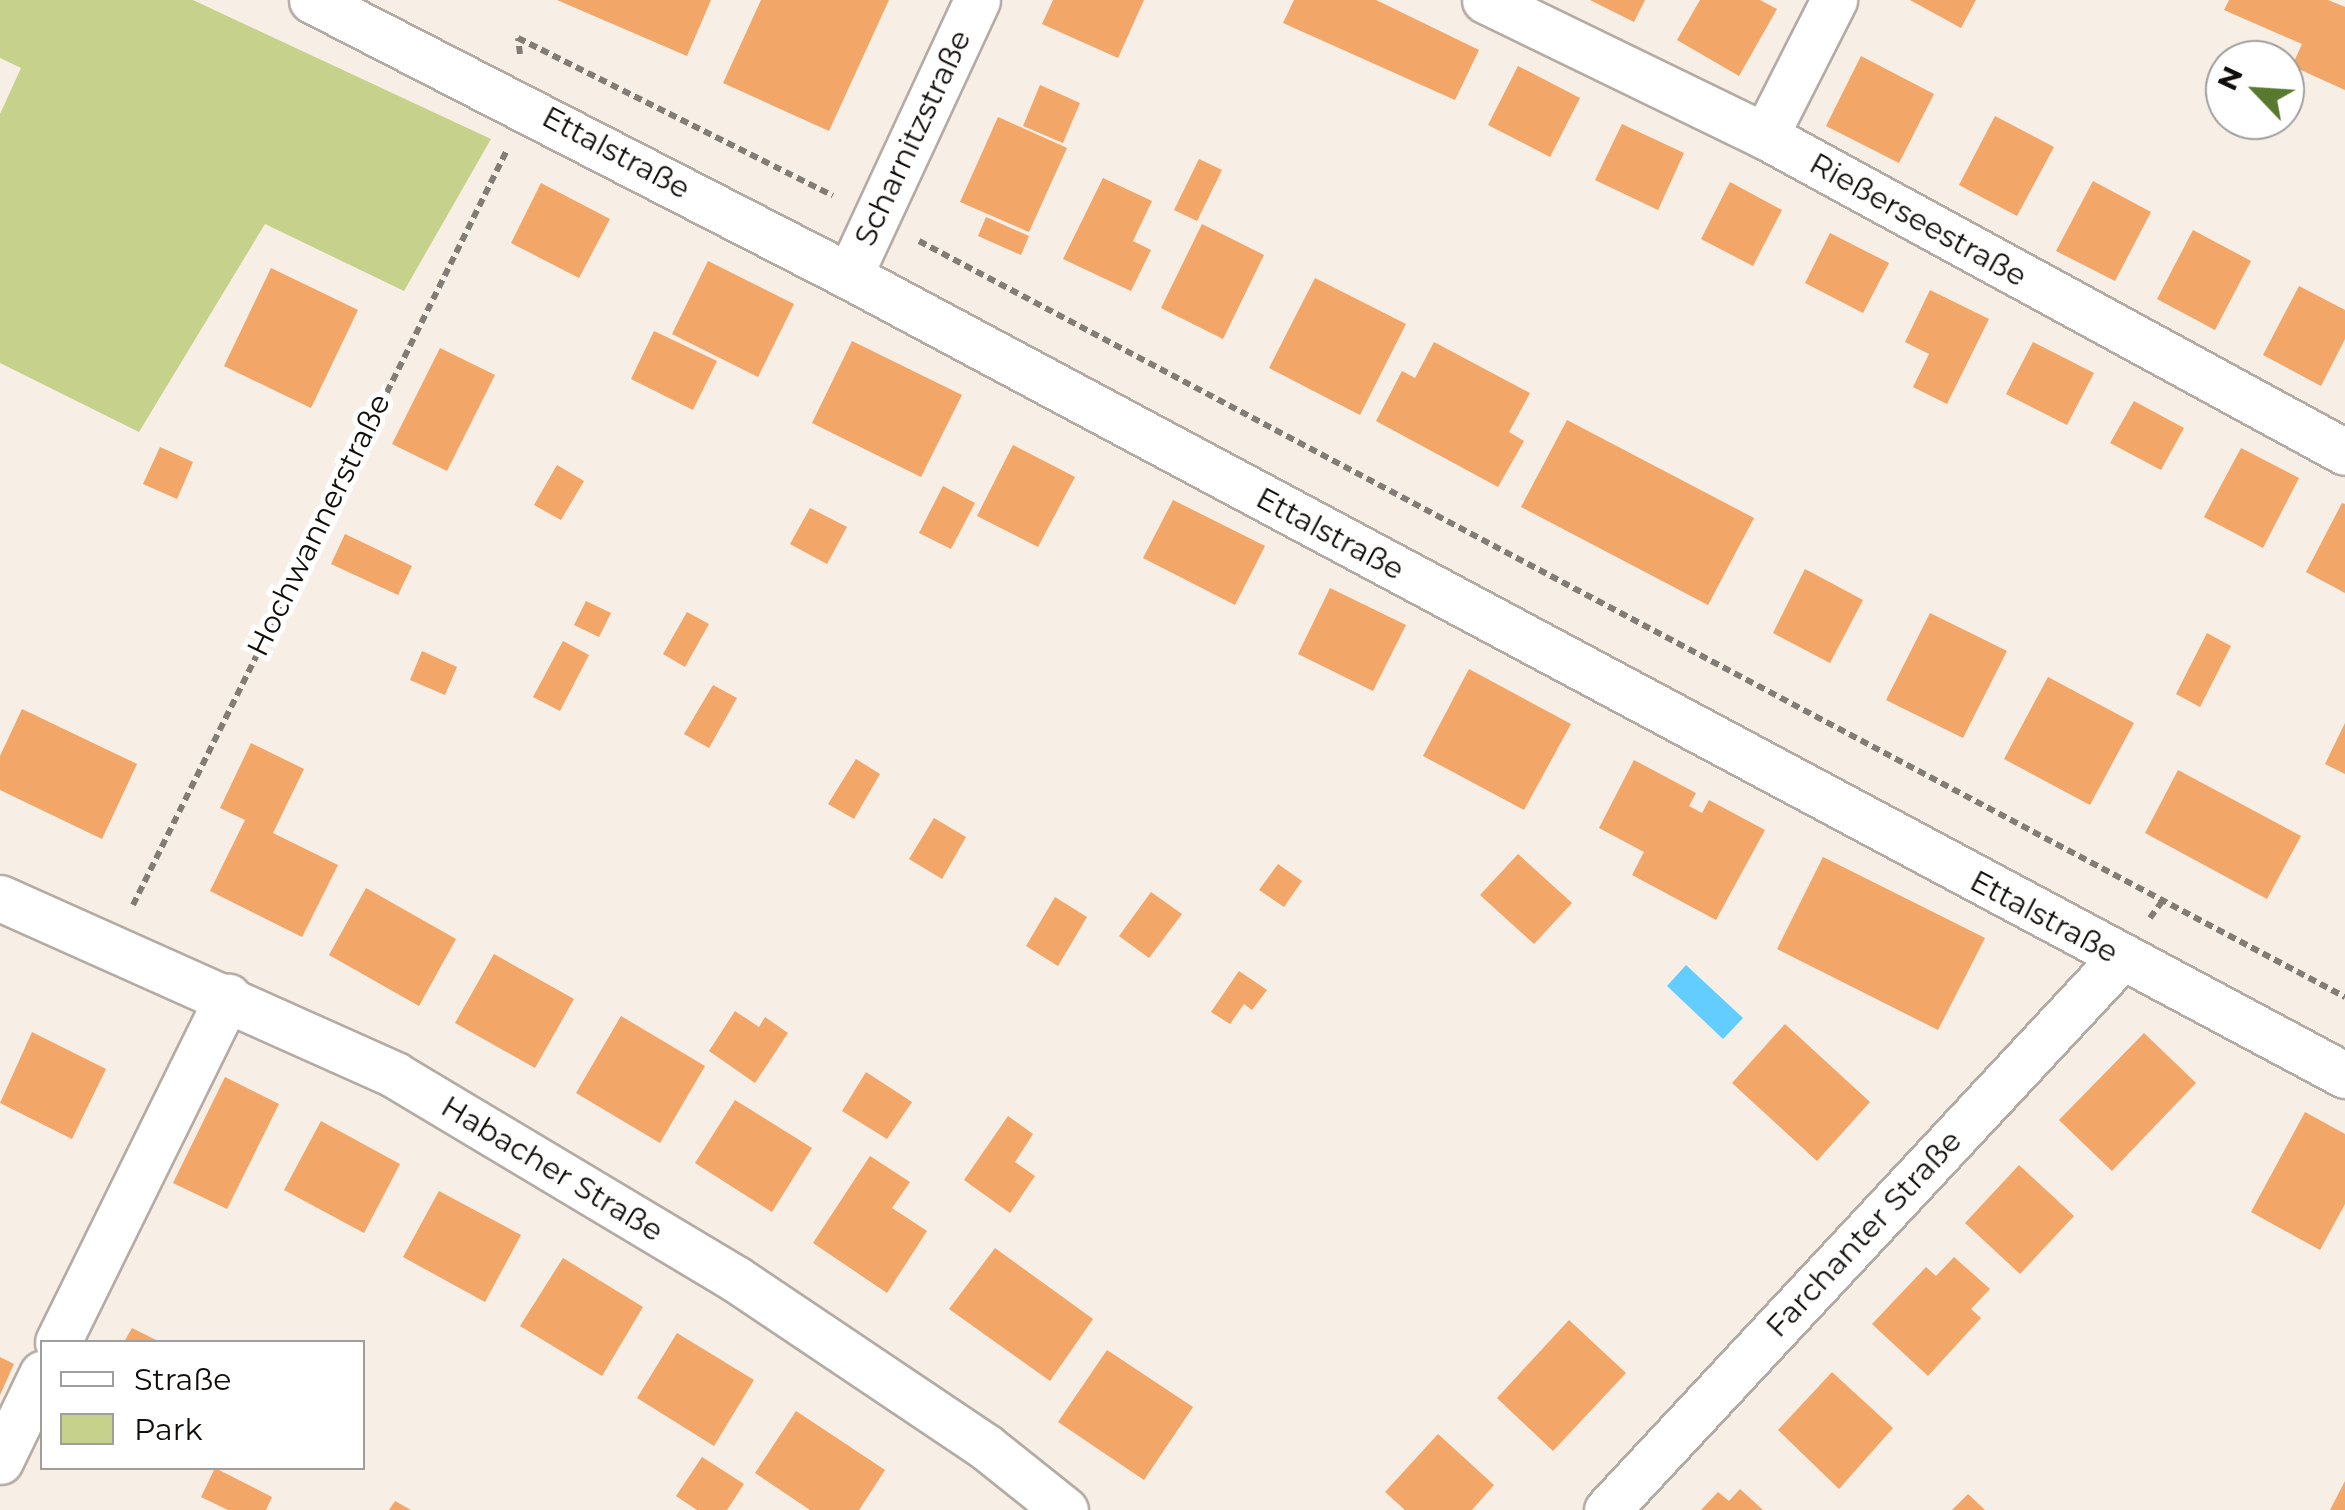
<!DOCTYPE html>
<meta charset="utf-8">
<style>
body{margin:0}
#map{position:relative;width:2345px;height:1510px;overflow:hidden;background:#f7eee6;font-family:Montserrat,sans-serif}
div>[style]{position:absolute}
.green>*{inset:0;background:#c6d28b}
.water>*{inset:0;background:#63cdff}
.building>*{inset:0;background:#f2a667}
.path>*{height:6px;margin-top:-3px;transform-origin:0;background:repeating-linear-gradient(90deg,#827c76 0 8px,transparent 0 13px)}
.roads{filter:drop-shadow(2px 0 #b4aba4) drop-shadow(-2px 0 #b4aba4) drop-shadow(0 2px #b4aba4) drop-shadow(0 -2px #b4aba4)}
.street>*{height:45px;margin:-22.5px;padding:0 22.5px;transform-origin:22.5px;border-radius:22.5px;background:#fff}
span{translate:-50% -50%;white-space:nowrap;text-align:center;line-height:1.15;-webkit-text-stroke:10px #fff;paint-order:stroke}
.street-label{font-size:30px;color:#100d0a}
.legend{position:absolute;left:40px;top:1340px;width:325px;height:130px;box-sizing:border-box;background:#fff;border:2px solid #9f9e9d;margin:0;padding:12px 18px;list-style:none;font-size:30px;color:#100d0a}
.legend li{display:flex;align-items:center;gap:20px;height:50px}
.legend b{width:50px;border:2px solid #9f9e9d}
.north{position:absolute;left:2205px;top:40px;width:100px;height:100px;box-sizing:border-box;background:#fff;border:2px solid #9f9e9d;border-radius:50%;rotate:295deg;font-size:28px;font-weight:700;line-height:40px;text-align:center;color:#100d0a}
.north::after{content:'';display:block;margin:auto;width:35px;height:45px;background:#59792f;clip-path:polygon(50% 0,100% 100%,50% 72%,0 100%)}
</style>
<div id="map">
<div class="green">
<div style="clip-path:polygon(0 0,193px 0,491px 139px,404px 291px,265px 224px,139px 432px,0 363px,0 114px,21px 68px,0 58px)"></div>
</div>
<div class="water">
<div style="clip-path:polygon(1686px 965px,1743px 1018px,1723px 1039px,1667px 986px)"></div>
</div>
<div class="building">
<div style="clip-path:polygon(557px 0,711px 0,687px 56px)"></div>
<div style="clip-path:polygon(761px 0,889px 0,829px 131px,723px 83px)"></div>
<div style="clip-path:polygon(1053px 0,1144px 0,1118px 58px,1042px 24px)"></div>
<div style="clip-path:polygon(1294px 0,1376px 0,1479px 50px,1455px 100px,1283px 23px)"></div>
<div style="clip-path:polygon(1590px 0,1645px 0,1634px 22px)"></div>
<div style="clip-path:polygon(1700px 0,1760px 0,1777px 9px,1739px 76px,1677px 40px)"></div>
<div style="clip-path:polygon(1910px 0,1976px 0,1961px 28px)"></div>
<div style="clip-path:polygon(2229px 0,2328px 0,2345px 7px,2345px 90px,2292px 66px,2302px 44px,2224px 10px)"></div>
<div style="clip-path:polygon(1861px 56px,1934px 94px,1899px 163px,1826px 126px)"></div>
<div style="clip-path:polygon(1518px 66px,1580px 98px,1550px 157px,1488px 125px)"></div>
<div style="clip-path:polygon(1040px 85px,1080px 103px,1063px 143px,1023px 126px)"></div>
<div style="clip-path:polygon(1995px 116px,2054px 147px,2017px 216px,1959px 185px)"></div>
<div style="clip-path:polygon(998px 117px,1067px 148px,1029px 232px,960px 202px)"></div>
<div style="clip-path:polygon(1622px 124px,1684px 153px,1658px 210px,1595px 180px)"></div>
<div style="clip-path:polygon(1199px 159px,1222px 170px,1197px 221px,1174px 210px)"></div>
<div style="clip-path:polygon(1103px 178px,1152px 201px,1133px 241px,1151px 250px,1131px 291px,1063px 259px)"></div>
<div style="clip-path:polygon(2093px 181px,2151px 212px,2115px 281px,2056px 251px)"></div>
<div style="clip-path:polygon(1730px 182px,1782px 210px,1753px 266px,1701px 239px)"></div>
<div style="clip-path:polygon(541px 183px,610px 219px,579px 278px,511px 243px)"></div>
<div style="clip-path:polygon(986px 217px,1029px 236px,1021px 255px,978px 236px)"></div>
<div style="clip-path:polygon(1202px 224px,1264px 255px,1223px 339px,1161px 308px)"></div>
<div style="clip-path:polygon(2193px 230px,2251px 261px,2215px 330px,2157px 299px)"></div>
<div style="clip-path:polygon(1830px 233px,1889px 263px,1863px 313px,1805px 283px)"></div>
<div style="clip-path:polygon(708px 261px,794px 304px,758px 377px,672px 334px)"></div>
<div style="clip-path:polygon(271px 268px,358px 310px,311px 408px,224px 366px)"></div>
<div style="clip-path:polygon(1315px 278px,1406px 324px,1360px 415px,1269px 368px)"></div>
<div style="clip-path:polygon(2299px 286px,2345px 310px,2345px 339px,2321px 386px,2263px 355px)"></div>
<div style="clip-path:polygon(1930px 290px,1989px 319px,1947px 404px,1913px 387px,1929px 354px,1905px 342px)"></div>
<div style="clip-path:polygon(654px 331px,717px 361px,693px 410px,631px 379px)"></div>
<div style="clip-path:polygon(852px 341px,962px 395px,921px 477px,812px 423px)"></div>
<div style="clip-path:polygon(1434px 342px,1530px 393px,1509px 432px,1524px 441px,1498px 487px,1376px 421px,1402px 371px,1415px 378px)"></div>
<div style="clip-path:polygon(2033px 342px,2094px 373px,2067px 425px,2006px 394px)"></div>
<div style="clip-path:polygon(440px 348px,495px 375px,447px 471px,392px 444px)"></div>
<div style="clip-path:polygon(2134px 401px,2184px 428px,2161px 470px,2110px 443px)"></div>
<div style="clip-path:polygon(1567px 420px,1754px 518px,1708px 605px,1521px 507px)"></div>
<div style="clip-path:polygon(1013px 445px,1075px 477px,1038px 547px,977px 516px)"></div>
<div style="clip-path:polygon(160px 447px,193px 462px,177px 499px,143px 484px)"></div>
<div style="clip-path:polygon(2241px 448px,2299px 478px,2263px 548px,2204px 517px)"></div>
<div style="clip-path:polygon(557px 465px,584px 481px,561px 520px,534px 505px)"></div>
<div style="clip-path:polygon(943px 486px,975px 503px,951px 549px,919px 533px)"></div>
<div style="clip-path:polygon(1173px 500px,1265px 546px,1235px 605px,1143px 558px)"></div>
<div style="clip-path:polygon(2342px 503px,2345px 504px,2345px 593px,2306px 572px)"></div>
<div style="clip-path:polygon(810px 508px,847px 527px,827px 564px,790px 544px)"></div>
<div style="clip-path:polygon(345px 534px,412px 566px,398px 595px,331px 564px)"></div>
<div style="clip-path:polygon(1805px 569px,1863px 600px,1830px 663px,1773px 633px)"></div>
<div style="clip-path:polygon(1330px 588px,1406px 625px,1373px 691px,1298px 654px)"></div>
<div style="clip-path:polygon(586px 601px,611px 613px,599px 637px,574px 625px)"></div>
<div style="clip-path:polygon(687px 612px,709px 624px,685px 667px,663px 654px)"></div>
<div style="clip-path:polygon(1930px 613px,2007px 651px,1963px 738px,1886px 700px)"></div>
<div style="clip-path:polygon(2207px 633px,2231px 646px,2200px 707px,2176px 694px)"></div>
<div style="clip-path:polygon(563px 641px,589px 655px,560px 711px,533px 697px)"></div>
<div style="clip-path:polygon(422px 651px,457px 667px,445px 695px,410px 680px)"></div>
<div style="clip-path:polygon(1469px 669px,1571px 724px,1524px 810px,1423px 756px)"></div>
<div style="clip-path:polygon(2048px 677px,2134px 723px,2090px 805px,2004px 759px)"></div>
<div style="clip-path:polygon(713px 685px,737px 698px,709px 748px,684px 734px)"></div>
<div style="clip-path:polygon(22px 709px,137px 764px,102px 839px,0 790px,0 756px)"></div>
<div style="clip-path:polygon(2345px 723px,2345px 774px,2325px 764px)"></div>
<div style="clip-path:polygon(251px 743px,304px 769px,273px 833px,338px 865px,302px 937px,210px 891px,245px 820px,220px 808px)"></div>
<div style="clip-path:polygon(856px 759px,880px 774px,854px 819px,828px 804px)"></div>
<div style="clip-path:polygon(1634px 760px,1696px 793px,1689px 806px,1702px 813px,1709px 800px,1765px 830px,1716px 920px,1632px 875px,1644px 852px,1599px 828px)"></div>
<div style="clip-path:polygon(2178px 770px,2301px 836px,2267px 899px,2145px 833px)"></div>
<div style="clip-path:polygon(934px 818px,966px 837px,942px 879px,909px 859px)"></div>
<div style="clip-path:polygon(1518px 854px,1572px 903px,1534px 944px,1480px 895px)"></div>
<div style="clip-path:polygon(1823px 857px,1985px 938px,1938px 1030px,1777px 949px)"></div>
<div style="clip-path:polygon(1278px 864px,1302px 881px,1284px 907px,1259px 890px)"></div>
<div style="clip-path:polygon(366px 888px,456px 939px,419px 1006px,329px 955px)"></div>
<div style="clip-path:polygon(1151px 892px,1182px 914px,1149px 958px,1119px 936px)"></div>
<div style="clip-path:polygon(1055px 897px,1087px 917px,1058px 966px,1026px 946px)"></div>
<div style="clip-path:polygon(494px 954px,574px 999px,535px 1068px,455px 1023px)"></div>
<div style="clip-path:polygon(1239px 971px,1267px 990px,1252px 1010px,1244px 1004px,1230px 1024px,1211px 1012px)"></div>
<div style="clip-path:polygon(735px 1011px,759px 1027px,765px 1017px,788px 1033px,755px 1083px,709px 1051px)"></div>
<div style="clip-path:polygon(621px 1016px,705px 1066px,660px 1143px,576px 1093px)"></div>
<div style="clip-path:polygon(1785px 1024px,1870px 1102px,1817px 1161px,1732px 1083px)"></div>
<div style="clip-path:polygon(32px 1032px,106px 1069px,72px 1139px,0 1103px)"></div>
<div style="clip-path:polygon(2144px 1033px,2196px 1083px,2112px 1171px,2059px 1120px)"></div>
<div style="clip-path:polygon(866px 1072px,912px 1102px,887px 1139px,842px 1111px)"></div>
<div style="clip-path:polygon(225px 1077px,279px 1104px,227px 1209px,173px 1183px)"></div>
<div style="clip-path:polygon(735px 1100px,812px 1148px,772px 1212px,695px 1163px)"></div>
<div style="clip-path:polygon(2305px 1112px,2345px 1134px,2345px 1204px,2320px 1250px,2251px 1212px)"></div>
<div style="clip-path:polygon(1008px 1116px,1033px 1134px,1015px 1162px,1035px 1176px,1010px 1213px,964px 1180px)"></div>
<div style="clip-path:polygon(321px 1121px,400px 1164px,364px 1233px,284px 1190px)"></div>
<div style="clip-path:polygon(870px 1156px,910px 1182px,892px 1208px,927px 1231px,887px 1293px,813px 1243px)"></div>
<div style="clip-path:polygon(2019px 1165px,2074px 1216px,2020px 1274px,1965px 1223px)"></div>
<div style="clip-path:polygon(439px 1191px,521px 1235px,485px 1302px,403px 1257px)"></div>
<div style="clip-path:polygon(995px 1248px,1093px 1319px,1050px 1381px,949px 1309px)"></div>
<div style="clip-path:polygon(1954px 1257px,1990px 1289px,1971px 1309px,1981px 1318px,1928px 1376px,1872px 1324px,1926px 1267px,1936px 1276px)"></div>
<div style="clip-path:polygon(563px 1258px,643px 1307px,602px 1376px,520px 1326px)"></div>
<div style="clip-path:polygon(1569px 1320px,1626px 1373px,1553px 1451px,1497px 1398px)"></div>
<div style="clip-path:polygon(132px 1328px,160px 1342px,124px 1342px)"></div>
<div style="clip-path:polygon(677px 1333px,754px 1380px,714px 1446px,637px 1398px)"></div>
<div style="clip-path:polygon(1107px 1350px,1193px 1407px,1144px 1480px,1058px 1422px)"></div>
<div style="clip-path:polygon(0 1357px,14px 1364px,0 1395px)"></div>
<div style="clip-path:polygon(1832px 1372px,1893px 1428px,1839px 1489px,1778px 1430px)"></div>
<div style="clip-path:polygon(796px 1411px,885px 1470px,859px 1510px,810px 1510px,755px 1473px)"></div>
<div style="clip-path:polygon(1438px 1434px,1494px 1485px,1472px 1510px,1405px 1510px,1385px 1492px)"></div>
<div style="clip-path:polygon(702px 1457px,744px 1484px,727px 1510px,697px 1510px,676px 1496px)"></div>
<div style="clip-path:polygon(215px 1468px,272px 1497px,266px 1510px,228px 1510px,201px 1497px)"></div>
<div style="clip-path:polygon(2345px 1481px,2345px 1510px,2330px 1510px)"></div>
<div style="clip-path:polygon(1740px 1489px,1763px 1510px,1701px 1510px,1718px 1492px,1729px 1501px)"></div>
<div style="clip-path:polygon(1968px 1494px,1985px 1510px,1952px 1510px)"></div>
<div style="clip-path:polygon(395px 1501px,411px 1510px,389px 1510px)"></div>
</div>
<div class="path">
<div style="left:520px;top:54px;width:16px;rotate:-97deg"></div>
<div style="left:518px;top:38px;width:352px;rotate:26.6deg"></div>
<div style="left:919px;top:241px;width:1614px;rotate:27.93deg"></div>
<div style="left:133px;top:905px;width:843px;rotate:-63.65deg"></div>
<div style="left:2150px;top:918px;width:24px;rotate:-54deg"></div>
</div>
<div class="roads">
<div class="street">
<div style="left:312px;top:0;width:604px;rotate:27.2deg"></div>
<div style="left:849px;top:276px;width:1696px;rotate:28.11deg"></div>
<div style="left:1485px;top:0;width:311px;rotate:25.9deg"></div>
<div style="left:1765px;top:136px;width:660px;rotate:28.58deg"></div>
<div style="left:1765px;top:136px;width:153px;rotate:-63.1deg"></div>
<div style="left:849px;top:276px;width:304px;rotate:-65.1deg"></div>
<div style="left:0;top:898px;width:433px;rotate:24.1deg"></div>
<div style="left:395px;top:1075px;width:397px;rotate:30.9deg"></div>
<div style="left:736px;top:1279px;width:301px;rotate:33.9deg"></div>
<div style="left:986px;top:1447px;width:101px;rotate:38.6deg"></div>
<div style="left:58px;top:1342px;width:385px;rotate:-63.8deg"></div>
<div style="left:0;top:1461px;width:97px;rotate:-64.2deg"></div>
<div style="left:1607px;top:1510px;width:754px;rotate:-47.04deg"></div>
</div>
</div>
<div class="street-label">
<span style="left:913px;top:138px;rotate:-65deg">Scharnitzstraße</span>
<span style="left:616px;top:153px;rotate:28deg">Ettalstraße</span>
<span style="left:1918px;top:220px;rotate:29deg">Rießerseestraße</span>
<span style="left:319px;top:525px;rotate:-64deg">Hochwannerstraße</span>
<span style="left:1330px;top:534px;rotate:28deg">Ettalstraße</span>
<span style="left:2044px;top:917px;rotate:28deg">Ettalstraße</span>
<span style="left:552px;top:1169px;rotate:31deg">Habacher Straße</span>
<span style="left:1864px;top:1234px;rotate:-47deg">Farchanter Straße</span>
</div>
<ul class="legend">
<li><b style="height:12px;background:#fff"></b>Straße</li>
<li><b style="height:28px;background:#c6d28b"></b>Park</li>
</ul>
<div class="north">N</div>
</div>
